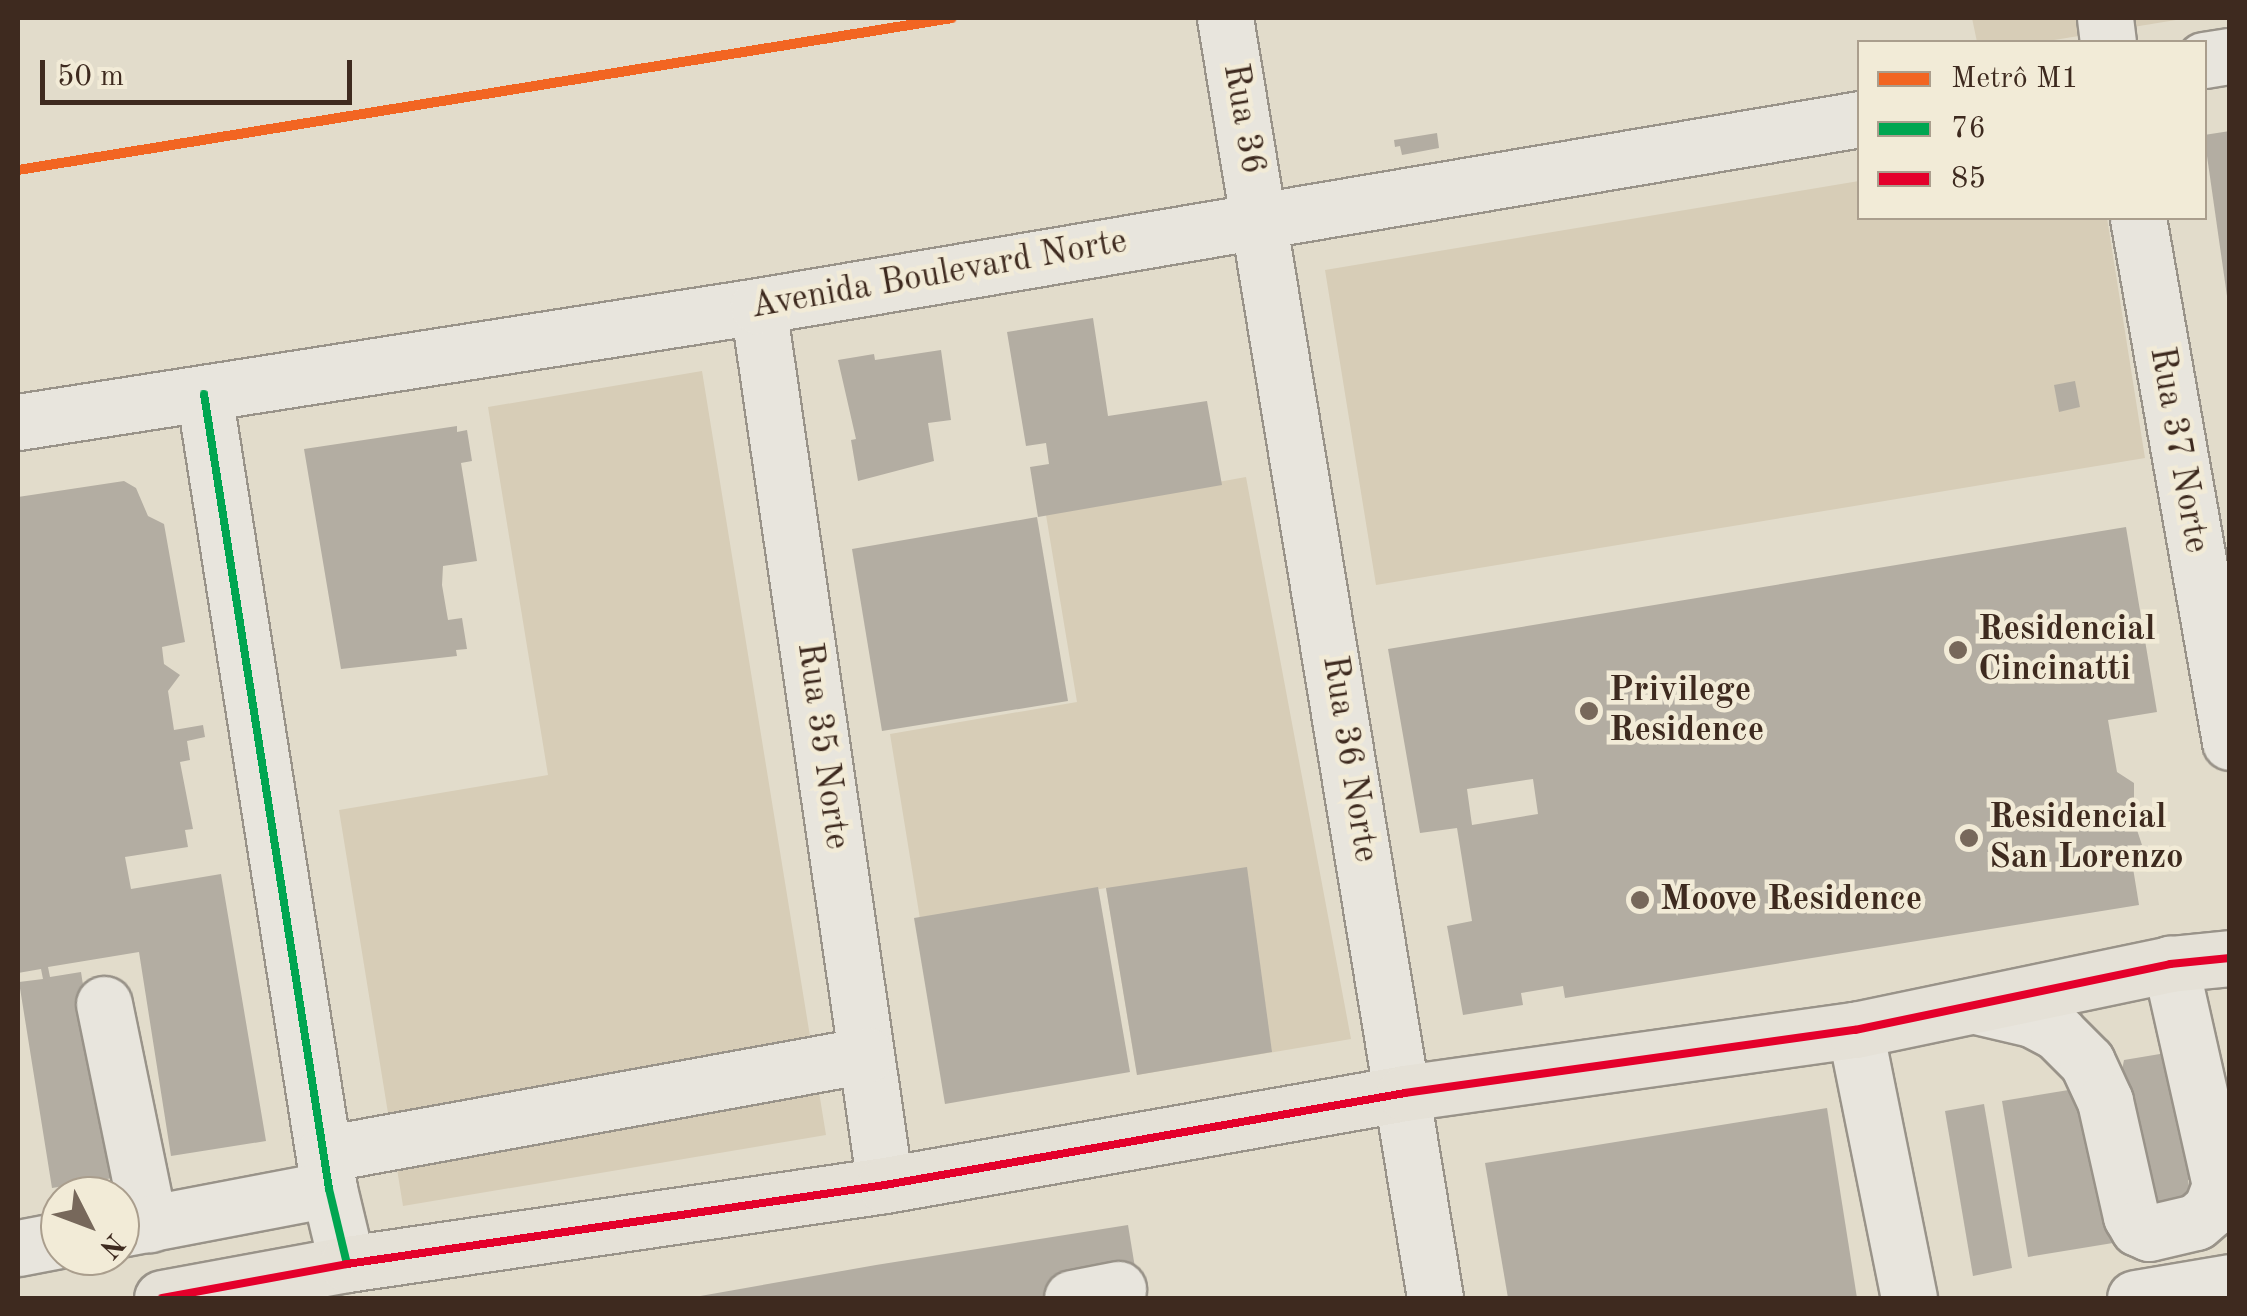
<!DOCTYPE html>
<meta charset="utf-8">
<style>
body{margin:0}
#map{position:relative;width:2247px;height:1316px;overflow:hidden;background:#e2dccb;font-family:"Old Standard TT",serif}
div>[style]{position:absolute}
.green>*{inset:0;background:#d7cdb7}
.building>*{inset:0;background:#b3ada2}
.roads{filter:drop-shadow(2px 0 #999389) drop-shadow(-2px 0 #999389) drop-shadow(0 2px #999389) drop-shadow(0 -2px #999389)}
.minor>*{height:55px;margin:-27.5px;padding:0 27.5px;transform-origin:27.5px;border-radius:27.5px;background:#e8e5dd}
.major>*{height:55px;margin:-27.5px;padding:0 27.5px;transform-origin:27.5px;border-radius:27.5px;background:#e5e1d7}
.bus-1>*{height:8px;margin:-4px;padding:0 4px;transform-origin:4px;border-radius:4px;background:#00a651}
.bus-2>*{height:8px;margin:-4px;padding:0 4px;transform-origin:4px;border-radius:4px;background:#e4002b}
.metro-1>*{height:10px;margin:-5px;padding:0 5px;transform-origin:5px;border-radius:5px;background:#f26522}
.dots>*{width:28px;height:28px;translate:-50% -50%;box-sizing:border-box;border:5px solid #f2ebd7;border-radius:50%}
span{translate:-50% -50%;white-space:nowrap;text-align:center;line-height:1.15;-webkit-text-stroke:9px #f2ebd7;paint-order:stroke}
.street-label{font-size:35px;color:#3e2a1f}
.poi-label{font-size:35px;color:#3e2a1f;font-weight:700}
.left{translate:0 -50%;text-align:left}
.frame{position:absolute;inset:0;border:20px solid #3e2a1f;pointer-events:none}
.legend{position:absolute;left:1857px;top:40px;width:350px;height:180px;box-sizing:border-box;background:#f2ebd7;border:2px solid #aa9e8d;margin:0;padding:12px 18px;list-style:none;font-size:30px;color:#3e2a1f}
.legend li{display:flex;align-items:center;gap:20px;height:50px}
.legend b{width:50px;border:2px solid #aa9e8d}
.north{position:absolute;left:40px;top:1176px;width:100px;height:100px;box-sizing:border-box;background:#f2ebd7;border:2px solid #aa9e8d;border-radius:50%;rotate:132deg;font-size:28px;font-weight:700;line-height:40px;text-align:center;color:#3e2a1f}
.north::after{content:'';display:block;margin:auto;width:35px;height:45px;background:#77685b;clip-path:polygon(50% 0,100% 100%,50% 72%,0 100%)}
.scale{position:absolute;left:40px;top:60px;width:312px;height:45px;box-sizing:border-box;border:5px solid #3e2a1f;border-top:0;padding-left:12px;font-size:30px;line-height:35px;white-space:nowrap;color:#3e2a1f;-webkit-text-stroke:8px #f2ebd7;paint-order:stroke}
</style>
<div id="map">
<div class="green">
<div style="clip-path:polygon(1972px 18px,2188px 18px,2042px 42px,1977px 42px)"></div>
<div style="clip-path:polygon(1859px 181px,1860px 218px,2107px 218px,2145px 458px,1376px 585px,1325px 270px)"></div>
<div style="clip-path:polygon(702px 371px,826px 1135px,403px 1206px,339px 810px,548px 775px,488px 407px)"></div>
<div style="clip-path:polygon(1246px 477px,1351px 1039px,1137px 1075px,1106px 888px,920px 919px,890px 734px,1077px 702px,1043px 497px,1057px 511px)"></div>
</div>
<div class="building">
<div style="clip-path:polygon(2230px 131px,2230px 295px,2227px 296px,2204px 135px)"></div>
<div style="clip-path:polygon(1437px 133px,1439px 148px,1402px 155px,1400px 146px,1395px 147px,1394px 140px)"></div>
<div style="clip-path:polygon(1093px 318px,1108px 416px,1207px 401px,1222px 485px,1038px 517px,1030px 467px,1049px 464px,1046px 443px,1026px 446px,1007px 332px)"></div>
<div style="clip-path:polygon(941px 350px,951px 420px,928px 423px,934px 461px,858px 481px,851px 440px,856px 439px,838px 360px,874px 354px,875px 360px)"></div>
<div style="clip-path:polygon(2075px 381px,2080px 407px,2059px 412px,2054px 385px)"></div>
<div style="clip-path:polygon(457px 426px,457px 432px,467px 430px,472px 461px,461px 463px,477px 561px,443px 566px,442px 585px,448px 620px,462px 618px,467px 649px,456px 650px,457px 656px,341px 669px,304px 449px)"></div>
<div style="clip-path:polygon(124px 481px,136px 488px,148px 516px,164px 524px,185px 642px,162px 647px,164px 664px,180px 675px,168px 691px,174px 730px,203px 725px,205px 737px,187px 741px,190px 760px,180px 762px,193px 829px,185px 830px,188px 847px,125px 857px,131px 889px,221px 874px,266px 1141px,171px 1156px,139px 952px,48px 967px,50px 977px,81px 972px,113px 1178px,52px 1188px,19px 982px,43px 979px,41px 969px,18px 973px,18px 497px)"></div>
<div style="clip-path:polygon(1037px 517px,1068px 701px,882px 731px,852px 549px)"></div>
<div style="clip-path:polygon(evenodd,2126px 527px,2157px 712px,2108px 720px,2117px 772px,2134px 783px,2134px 821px,2147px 860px,2133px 868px,2139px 905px,1565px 998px,1563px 986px,1521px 993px,1523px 1005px,1463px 1015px,1447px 926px,1472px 921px,1457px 828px,1420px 833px,1388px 649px,2126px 527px,1533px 779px,1538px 814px,1472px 825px,1467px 789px,1533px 779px)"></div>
<div style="clip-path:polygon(1247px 867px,1272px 1052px,1137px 1075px,1106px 888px)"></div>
<div style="clip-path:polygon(1098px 887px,1130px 1072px,945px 1104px,914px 918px)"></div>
<div style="clip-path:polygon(2166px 1053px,2202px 1177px,2188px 1180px,2191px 1196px,2136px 1205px,2121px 1075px,2124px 1060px)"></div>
<div style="clip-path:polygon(2093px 1086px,2119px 1242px,2028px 1257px,2002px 1101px)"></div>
<div style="clip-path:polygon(1984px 1104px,2012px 1268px,1973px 1276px,1945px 1111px)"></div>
<div style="clip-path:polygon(1827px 1108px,1857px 1298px,1508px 1298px,1485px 1163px)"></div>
<div style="clip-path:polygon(1128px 1225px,1140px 1298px,689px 1298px,876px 1265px)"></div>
</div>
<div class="roads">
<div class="minor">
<div style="left:1225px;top:18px;width:1297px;rotate:80.68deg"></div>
<div style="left:2105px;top:18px;width:24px;rotate:83deg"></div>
<div style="left:2204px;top:60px;width:26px;rotate:-9deg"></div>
<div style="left:2138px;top:218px;width:532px;rotate:80.04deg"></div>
<div style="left:758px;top:306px;width:888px;rotate:81.78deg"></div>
<div style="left:204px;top:394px;width:805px;rotate:81.06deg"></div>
<div style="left:329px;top:1189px;width:77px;rotate:76.5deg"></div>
<div style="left:18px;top:422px;width:749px;rotate:-8.91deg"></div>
<div style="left:758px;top:306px;width:1118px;rotate:-9.63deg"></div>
<div style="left:104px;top:1004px;width:225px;rotate:78.4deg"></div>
<div style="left:1976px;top:1006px;width:57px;rotate:13.1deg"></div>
<div style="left:2032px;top:1019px;width:30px;rotate:28deg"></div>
<div style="left:2058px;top:1033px;width:41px;rotate:45deg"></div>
<div style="left:2087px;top:1062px;width:43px;rotate:65.2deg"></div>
<div style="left:2105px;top:1101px;width:118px;rotate:77.3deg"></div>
<div style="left:2131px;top:1216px;width:14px;rotate:60deg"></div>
<div style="left:2138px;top:1228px;width:12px;rotate:24deg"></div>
<div style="left:2149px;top:1233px;width:48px;rotate:-13.2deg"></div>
<div style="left:2196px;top:1222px;width:20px;rotate:-41deg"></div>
<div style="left:2211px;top:1209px;width:26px;rotate:-69deg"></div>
<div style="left:2220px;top:1185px;width:227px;rotate:-102.7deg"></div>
<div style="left:1855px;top:1030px;width:273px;rotate:78.6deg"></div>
<div style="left:324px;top:1154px;width:551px;rotate:-10.35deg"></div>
<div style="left:120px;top:1229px;width:213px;rotate:-10.8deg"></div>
<div style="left:18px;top:1248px;width:43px;rotate:-10.8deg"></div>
<div style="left:1072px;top:1298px;width:47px;rotate:-11.1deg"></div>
<div style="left:2135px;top:1298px;width:96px;rotate:-9.6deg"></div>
</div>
<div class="major">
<div style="left:162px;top:1298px;width:188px;rotate:-10.4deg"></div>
<div style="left:347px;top:1264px;width:544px;rotate:-8.35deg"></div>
<div style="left:885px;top:1185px;width:528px;rotate:-10.03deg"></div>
<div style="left:1405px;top:1093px;width:454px;rotate:-8deg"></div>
<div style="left:1855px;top:1030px;width:322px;rotate:-11.8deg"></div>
<div style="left:2170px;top:964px;width:60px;rotate:-5.7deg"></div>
</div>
</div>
<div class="bus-1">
<div style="left:204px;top:394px;width:805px;rotate:81.06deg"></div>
<div style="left:329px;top:1189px;width:77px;rotate:76.5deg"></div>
</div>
<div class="bus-2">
<div style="left:162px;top:1298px;width:188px;rotate:-10.4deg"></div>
<div style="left:347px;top:1264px;width:544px;rotate:-8.35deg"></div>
<div style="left:885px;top:1185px;width:528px;rotate:-10.03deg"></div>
<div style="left:1405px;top:1093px;width:454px;rotate:-8deg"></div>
<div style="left:1855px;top:1030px;width:322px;rotate:-11.8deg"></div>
<div style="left:2170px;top:964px;width:60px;rotate:-5.7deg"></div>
</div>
<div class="metro-1">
<div style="left:18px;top:170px;width:946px;rotate:-9.24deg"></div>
</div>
<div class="dots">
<div style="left:1958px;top:650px;background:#77685b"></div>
<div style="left:1589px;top:711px;background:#77685b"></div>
<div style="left:1969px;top:838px;background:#77685b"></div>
<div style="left:1640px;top:900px;background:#77685b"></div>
</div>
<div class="street-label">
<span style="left:1243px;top:119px;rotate:80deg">Rua 36</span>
<span style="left:939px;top:275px;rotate:-10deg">Avenida Boulevard Norte</span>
<span style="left:2178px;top:450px;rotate:80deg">Rua 37 Norte</span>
<span style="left:822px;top:746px;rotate:82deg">Rua 35 Norte</span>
<span style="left:1349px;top:759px;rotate:81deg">Rua 36 Norte</span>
</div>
<div class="poi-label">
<span class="left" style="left:1978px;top:650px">Residencial<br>Cincinatti</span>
<span class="left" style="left:1609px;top:711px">Privilege<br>Residence</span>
<span class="left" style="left:1989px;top:838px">Residencial<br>San Lorenzo</span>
<span class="left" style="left:1660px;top:900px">Moove Residence</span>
</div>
<div class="frame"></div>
<ul class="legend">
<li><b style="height:12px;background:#f26522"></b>Metrô M1</li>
<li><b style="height:12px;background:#00a651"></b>76</li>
<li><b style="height:12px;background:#e4002b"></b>85</li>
</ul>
<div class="north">N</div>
<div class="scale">50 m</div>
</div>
